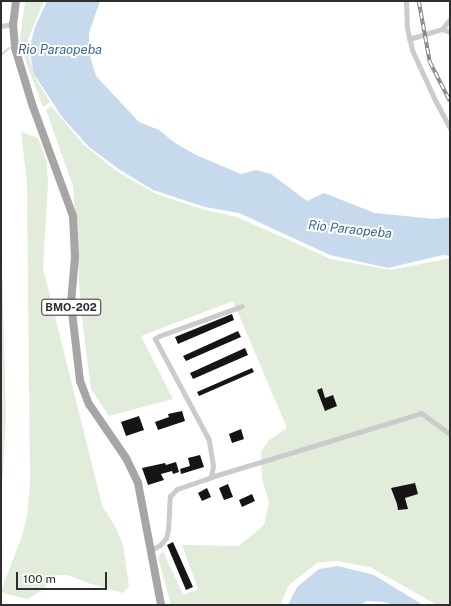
<!DOCTYPE html>
<style>
body{margin:0}
#map{position:relative;width:451px;height:606px;overflow:hidden;background:#fff;font-family:"Public Sans",sans-serif}
div>[style]{position:absolute}
.green>*{inset:0;background:#e2ecdb}
.water>*{inset:0;background:#c7daed}
.stream>*{height:2px;margin:-1px;padding:0 1px;transform-origin:1px;border-radius:1px;background:#c7daed}
.building>*{inset:0;background:#151515}
.street>*{height:5px;margin:-2.5px;padding:0 2.5px;transform-origin:2.5px;border-radius:2.5px;background:#cbcbcb}
.primary>*{height:8px;margin:-4px;padding:0 4px;transform-origin:4px;border-radius:4px;background:#a6a6a6}
.rail>*{height:3.5px;margin-top:-1.75px;transform-origin:0;background:repeating-linear-gradient(90deg,#fff 0 6px,#838383 0 12px);box-sizing:border-box;border-block:1px solid #838383}
span{translate:-50% -50%;white-space:nowrap;text-align:center;line-height:1.15;-webkit-text-stroke:4px #fff;paint-order:stroke}
.shield-label span{padding:1px 3px;background:#fff;border:1px solid;border-radius:3px;-webkit-text-stroke-width:0}
.shield-label{font-size:11px;color:#2e2e2e;font-weight:700}
.water-label{font-size:13px;color:#396694;font-style:italic}
.frame{position:absolute;inset:0;border:2px solid #2e2e2e;pointer-events:none}
.scale{position:absolute;left:16px;top:572px;width:91px;height:18px;box-sizing:border-box;border:2px solid #2e2e2e;border-top:0;padding-left:5px;font-size:12px;line-height:14px;white-space:nowrap;color:#2e2e2e;-webkit-text-stroke:3px #fff;paint-order:stroke}
</style>
<div id="map">
<div class="green">
<div style="clip-path:polygon(25px 1px,44px 1px,28px 39px,27px 51px,36px 79px,50px 102px,43px 107px,26px 62px,20px 39px)"></div>
<div style="clip-path:polygon(51px 106px,83px 144px,115px 170px,156px 194px,202px 209px,237px 217px,331px 259px,391px 270px,450px 258px,450px 605px,437px 605px,370px 567px,336px 561px,317px 563px,289px 585px,280px 605px,171px 605px,158px 557px,163px 551px,183px 595px,198px 589px,182px 545px,239px 546px,264px 525px,269px 502px,262px 479px,261px 452px,268px 441px,287px 428px,233px 301px,141px 336px,173px 399px,109px 416px,91px 389px,81px 310px,73px 186px,46px 110px)"></div>
<div style="clip-path:polygon(21px 132px,38px 138px,47px 162px,48px 184px,43px 268px,102px 505px,116px 528px,123px 545px,129px 586px,123px 593px,88px 583px,68px 575px,56px 575px,42px 590px,28px 599px,6px 594px,1px 591px,22px 536px,27px 516px,30px 483px,27px 183px)"></div>
<div style="clip-path:polygon(1px 223px,6px 416px,3px 473px,1px 489px)"></div>
</div>
<div class="water">
<div style="clip-path:polygon(47px 1px,100px 1px,89px 33px,89px 53px,96px 76px,139px 122px,159px 130px,175px 143px,196px 155px,241px 174px,256px 170px,271px 174px,307px 201px,324px 193px,375px 213px,435px 219px,450px 217px,450px 256px,443px 255px,388px 268px,330px 255px,239px 213px,205px 207px,153px 190px,120px 170px,89px 147px,62px 117px,34px 74px,29px 49px,35px 27px)"></div>
<div style="clip-path:polygon(338px 566px,374px 575px,423px 605px,393px 605px,384px 602px,367px 601px,360px 605px,288px 605px,297px 587px,319px 569px)"></div>
</div>
<div class="stream">
<div style="left:1px;top:55px;width:11px;rotate:-41deg"></div>
</div>
<div class="building">
<div style="clip-path:polygon(232px 314px,234px 320px,178px 344px,175px 337px)"></div>
<div style="clip-path:polygon(238px 331px,241px 337px,186px 361px,183px 356px)"></div>
<div style="clip-path:polygon(245px 348px,248px 355px,193px 379px,190px 373px)"></div>
<div style="clip-path:polygon(252px 368px,254px 372px,199px 396px,197px 392px)"></div>
<div style="clip-path:polygon(322px 388px,325px 398px,333px 395px,337px 406px,325px 411px,317px 390px)"></div>
<div style="clip-path:polygon(182px 411px,185px 421px,158px 430px,155px 422px,169px 417px,168px 414px)"></div>
<div style="clip-path:polygon(139px 416px,144px 430px,126px 436px,121px 422px)"></div>
<div style="clip-path:polygon(241px 429px,244px 439px,232px 443px,229px 434px)"></div>
<div style="clip-path:polygon(200px 455px,204px 467px,181px 474px,180px 469px,190px 466px,188px 458px)"></div>
<div style="clip-path:polygon(176px 462px,179px 472px,173px 474px,172px 471px,161px 474px,164px 480px,148px 485px,142px 468px,165px 463px,166px 465px)"></div>
<div style="clip-path:polygon(415px 483px,418px 494px,405px 498px,408px 509px,398px 510px,397px 504px,391px 488px)"></div>
<div style="clip-path:polygon(228px 484px,233px 497px,224px 500px,219px 488px)"></div>
<div style="clip-path:polygon(207px 488px,211px 497px,202px 501px,198px 493px)"></div>
<div style="clip-path:polygon(252px 494px,255px 501px,242px 507px,239px 500px)"></div>
<div style="clip-path:polygon(173px 542px,193px 587px,186px 590px,167px 545px)"></div>
</div>
<div class="street">
<div style="left:406px;top:1px;width:27px;rotate:88deg"></div>
<div style="left:407px;top:28px;width:23px;rotate:77deg"></div>
<div style="left:412px;top:50px;width:55px;rotate:65.3deg"></div>
<div style="left:435px;top:100px;width:32px;rotate:62deg"></div>
<div style="left:1px;top:26px;width:12px;rotate:-9deg"></div>
<div style="left:442px;top:29px;width:13px;rotate:-51deg"></div>
<div style="left:409px;top:39px;width:34px;rotate:-17deg"></div>
<div style="left:442px;top:29px;width:9px;rotate:21deg"></div>
<div style="left:211px;top:477px;width:11px;rotate:-80deg"></div>
<div style="left:213px;top:466px;width:26px;rotate:-99deg"></div>
<div style="left:209px;top:440px;width:115px;rotate:-118.1deg"></div>
<div style="left:155px;top:339px;width:5px;rotate:-37deg"></div>
<div style="left:159px;top:336px;width:88px;rotate:-19.9deg"></div>
<div style="left:151px;top:550px;width:10px;rotate:-29deg"></div>
<div style="left:160px;top:545px;width:9px;rotate:-49deg"></div>
<div style="left:166px;top:538px;width:8px;rotate:-76deg"></div>
<div style="left:168px;top:530px;width:34px;rotate:-87deg"></div>
<div style="left:170px;top:496px;width:10px;rotate:-45deg"></div>
<div style="left:177px;top:489px;width:36px;rotate:-19deg"></div>
<div style="left:211px;top:477px;width:220px;rotate:-16.9deg"></div>
<div style="left:421px;top:413px;width:36px;rotate:36deg"></div>
</div>
<div class="primary">
<div style="left:16px;top:1px;width:23px;rotate:97deg"></div>
<div style="left:13px;top:24px;width:24px;rotate:85deg"></div>
<div style="left:15px;top:48px;width:59px;rotate:73.1deg"></div>
<div style="left:32px;top:104px;width:119px;rotate:69.9deg"></div>
<div style="left:73px;top:216px;width:41px;rotate:87.2deg"></div>
<div style="left:75px;top:257px;width:46px;rotate:95deg"></div>
<div style="left:71px;top:303px;width:79px;rotate:83.4deg"></div>
<div style="left:80px;top:381px;width:25px;rotate:69deg"></div>
<div style="left:89px;top:404px;width:65px;rotate:55.6deg"></div>
<div style="left:126px;top:458px;width:28px;rotate:64deg"></div>
<div style="left:138px;top:483px;width:124px;rotate:79.3deg"></div>
</div>
<div class="rail">
<div style="left:419px;top:1px;width:62px;rotate:79.8deg"></div>
<div style="left:430px;top:62px;width:44px;rotate:62.9deg"></div>
</div>
<div class="shield-label">
<span style="left:71px;top:307px">BMO-202</span>
</div>
<div class="water-label">
<span style="left:60px;top:50px">Rio Paraopeba</span>
<span style="left:350px;top:230px;rotate:6deg">Rio Paraopeba</span>
</div>
<div class="frame"></div>
<div class="scale">100 m</div>
</div>
